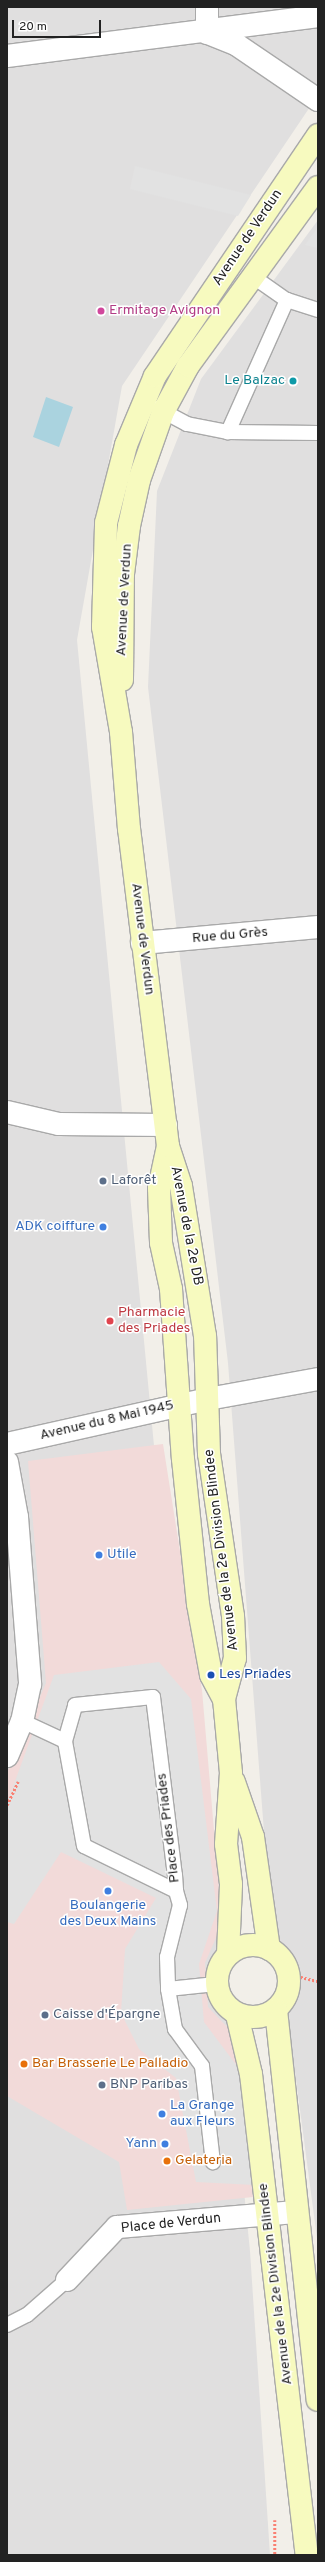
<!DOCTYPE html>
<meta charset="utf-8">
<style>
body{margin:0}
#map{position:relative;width:325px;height:2562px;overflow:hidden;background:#f2efe9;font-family:Overpass,sans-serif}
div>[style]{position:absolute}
.residential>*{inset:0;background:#e0dfdf}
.commercial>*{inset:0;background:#f2dad9}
.parking>*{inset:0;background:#e2e2e2}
.water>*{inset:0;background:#aad3df}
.path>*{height:2.5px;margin-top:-1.25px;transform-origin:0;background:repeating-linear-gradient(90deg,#fa8072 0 2px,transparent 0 4px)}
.roads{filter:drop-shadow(1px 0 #a9a9a9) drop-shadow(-1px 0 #a9a9a9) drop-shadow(0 1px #a9a9a9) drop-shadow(0 -1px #a9a9a9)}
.service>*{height:14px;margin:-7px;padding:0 7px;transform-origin:7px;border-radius:7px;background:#fff}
.minor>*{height:22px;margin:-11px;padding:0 11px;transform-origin:11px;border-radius:11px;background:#fff}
.tertiary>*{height:22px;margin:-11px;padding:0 11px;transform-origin:11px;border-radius:11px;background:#fff}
.secondary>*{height:22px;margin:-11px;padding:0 11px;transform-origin:11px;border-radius:11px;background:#f7fabf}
.secondary>.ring{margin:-11px;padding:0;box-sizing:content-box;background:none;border:22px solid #f7fabf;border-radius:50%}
.dots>*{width:11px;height:11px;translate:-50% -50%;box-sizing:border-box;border:2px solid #fff;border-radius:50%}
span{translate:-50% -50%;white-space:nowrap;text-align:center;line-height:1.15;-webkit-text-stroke:3px #fff;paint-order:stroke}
.street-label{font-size:14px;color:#222}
.hotel-label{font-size:14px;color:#b23c85}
.left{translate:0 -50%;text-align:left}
.culture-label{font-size:14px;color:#0d838f}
.right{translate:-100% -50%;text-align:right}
.service-label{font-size:14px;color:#4e5e75}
.shop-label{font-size:14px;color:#366cbe}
.health-label{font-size:14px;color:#be3a42}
.transit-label{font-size:14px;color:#164399}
.food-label{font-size:14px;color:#c56008}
.frame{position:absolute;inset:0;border:8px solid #222;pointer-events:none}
.scale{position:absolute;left:12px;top:20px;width:89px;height:18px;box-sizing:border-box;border:2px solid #222;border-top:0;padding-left:5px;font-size:12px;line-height:14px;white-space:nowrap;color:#222;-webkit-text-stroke:3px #fff;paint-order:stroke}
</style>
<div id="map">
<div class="residential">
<div style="clip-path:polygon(7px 7px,318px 7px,318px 95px,122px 386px,77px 640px,157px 1477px,215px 1900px,250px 2251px,270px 2555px,7px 2555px)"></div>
<div style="clip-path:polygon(318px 220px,318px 2246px,265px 1845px,228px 1363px,148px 687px,157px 491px,201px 379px)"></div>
</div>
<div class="commercial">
<div style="clip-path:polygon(163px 1444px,202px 1690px,222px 1924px,205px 1963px,208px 2007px,233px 2033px,253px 2197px,127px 2210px,119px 2162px,7px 2096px,7px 1773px,46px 1683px,28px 1461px)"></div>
</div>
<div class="parking">
<div style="clip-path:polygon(135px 166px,251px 195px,238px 216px,130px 189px)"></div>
<div style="clip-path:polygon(318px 227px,318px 248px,305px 245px)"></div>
<div style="clip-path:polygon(159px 1662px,191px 1699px,217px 1911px,199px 1964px,204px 2022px,240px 2070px,255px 2185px,196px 2182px,176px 2078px,139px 2049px,121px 2013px,125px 1949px,156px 1898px,61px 1852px,14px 1924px,7px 1922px,7px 1803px,54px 1675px)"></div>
</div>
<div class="water">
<div style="clip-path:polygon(46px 397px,73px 407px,59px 447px,33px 437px)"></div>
</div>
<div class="path">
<div style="left:7px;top:1805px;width:26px;rotate:-65deg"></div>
<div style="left:289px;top:1974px;width:30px;rotate:14deg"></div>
<div style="left:275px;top:2520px;width:35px;rotate:90deg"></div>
</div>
<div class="roads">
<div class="service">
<div style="left:255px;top:278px;width:39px;rotate:35deg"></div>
<div style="left:287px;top:300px;width:33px;rotate:18deg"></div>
<div style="left:287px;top:300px;width:145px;rotate:114.1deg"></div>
<div style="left:228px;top:432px;width:90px;rotate:0.6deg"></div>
<div style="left:157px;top:408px;width:34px;rotate:28deg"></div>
<div style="left:187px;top:424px;width:42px;rotate:11deg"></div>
<div style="left:153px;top:1697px;width:179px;rotate:83deg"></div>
<div style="left:175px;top:1875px;width:16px;rotate:86deg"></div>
<div style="left:176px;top:1891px;width:102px;rotate:-153.9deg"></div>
<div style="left:84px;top:1846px;width:107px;rotate:-100.3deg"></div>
<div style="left:65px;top:1741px;width:37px;rotate:-74deg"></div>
<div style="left:75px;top:1705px;width:78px;rotate:-5.9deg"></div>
<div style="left:22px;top:1721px;width:47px;rotate:24.9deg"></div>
<div style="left:176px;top:1891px;width:15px;rotate:74deg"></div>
<div style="left:180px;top:1905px;width:54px;rotate:104deg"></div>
<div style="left:167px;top:1957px;width:32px;rotate:88deg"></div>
<div style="left:168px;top:1989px;width:41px;rotate:80.1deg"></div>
<div style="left:175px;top:2029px;width:46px;rotate:53.9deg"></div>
<div style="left:202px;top:2066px;width:97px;rotate:83.5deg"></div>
<div style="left:168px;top:1989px;width:48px;rotate:-5.9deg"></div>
<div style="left:7px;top:2325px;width:22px;rotate:-27deg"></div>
<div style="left:27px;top:2315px;width:53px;rotate:-41.2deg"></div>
</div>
<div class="minor">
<div style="left:207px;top:33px;width:26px;rotate:-90deg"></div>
<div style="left:208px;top:33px;width:31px;rotate:22deg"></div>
<div style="left:237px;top:45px;width:98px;rotate:34.2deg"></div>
<div style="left:7px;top:56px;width:314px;rotate:-7.3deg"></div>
<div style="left:142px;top:943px;width:177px;rotate:-5.2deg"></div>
<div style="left:7px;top:1112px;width:53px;rotate:13deg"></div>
<div style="left:59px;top:1124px;width:107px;rotate:0.5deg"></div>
<div style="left:208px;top:1399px;width:112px;rotate:-10.3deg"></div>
<div style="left:67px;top:2280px;width:73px;rotate:-46.7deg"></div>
<div style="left:117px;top:2227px;width:180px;rotate:-4.8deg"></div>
</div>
<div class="tertiary">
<div style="left:7px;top:1444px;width:206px;rotate:-12.6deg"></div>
<div style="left:7px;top:1462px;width:56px;rotate:79.7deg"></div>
<div style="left:17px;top:1517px;width:168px;rotate:85.5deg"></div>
<div style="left:30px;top:1684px;width:38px;rotate:102deg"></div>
<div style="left:22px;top:1721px;width:38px;rotate:113deg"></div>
</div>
<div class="secondary">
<div style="left:122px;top:680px;width:106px;rotate:-89.5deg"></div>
<div style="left:123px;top:574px;width:48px;rotate:-82.9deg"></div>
<div style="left:129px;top:526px;width:47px;rotate:-77.7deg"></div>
<div style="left:139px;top:480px;width:72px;rotate:-70.6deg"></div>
<div style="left:163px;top:412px;width:52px;rotate:-61.5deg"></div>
<div style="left:188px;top:366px;width:221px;rotate:-54deg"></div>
<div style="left:168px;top:1146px;width:43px;rotate:102.1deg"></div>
<div style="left:159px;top:1188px;width:55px;rotate:87.9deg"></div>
<div style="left:161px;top:1243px;width:47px;rotate:77.7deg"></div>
<div style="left:171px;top:1289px;width:170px;rotate:86deg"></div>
<div style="left:183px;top:1459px;width:146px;rotate:84.1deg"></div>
<div style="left:198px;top:1604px;width:72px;rotate:79.6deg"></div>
<div style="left:211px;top:1675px;width:27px;rotate:62deg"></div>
<div style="left:234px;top:1782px;width:58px;rotate:70.9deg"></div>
<div style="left:253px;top:1837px;width:113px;rotate:81.9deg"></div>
<div class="ring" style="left:217px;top:1945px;width:50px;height:50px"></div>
<div style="left:228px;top:1954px;width:70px;rotate:-87.5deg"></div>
<div style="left:231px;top:1884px;width:40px;rotate:-97.1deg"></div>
<div style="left:226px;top:1844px;width:71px;rotate:-86deg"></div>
<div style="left:231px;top:1773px;width:74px;rotate:-95.4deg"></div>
<div style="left:224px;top:1699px;width:42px;rotate:-75deg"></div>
<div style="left:235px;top:1658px;width:42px;rotate:-92.7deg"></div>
<div style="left:233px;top:1616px;width:164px;rotate:-98.4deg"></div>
<div style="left:209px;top:1454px;width:118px;rotate:-91.9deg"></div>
<div style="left:205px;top:1336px;width:152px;rotate:-99.1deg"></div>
<div style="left:181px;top:1186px;width:42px;rotate:-108deg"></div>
<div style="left:168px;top:1146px;width:319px;rotate:-97deg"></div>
<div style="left:129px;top:829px;width:97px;rotate:-94.7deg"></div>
<div style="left:121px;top:732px;width:107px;rotate:-99.7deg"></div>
<div style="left:103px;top:627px;width:104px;rotate:-88.3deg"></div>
<div style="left:106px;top:523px;width:81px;rotate:-75.6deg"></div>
<div style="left:126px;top:445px;width:75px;rotate:-67.2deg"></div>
<div style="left:155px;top:376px;width:291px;rotate:-55.9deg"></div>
<div style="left:276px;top:2010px;width:392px;rotate:83.9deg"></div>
<div style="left:237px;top:2015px;width:61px;rotate:76.7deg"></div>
<div style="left:251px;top:2074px;width:484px;rotate:83.4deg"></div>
</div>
</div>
<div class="dots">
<div style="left:101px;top:311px;background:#d1479c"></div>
<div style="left:293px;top:381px;background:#0f9aa8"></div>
<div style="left:103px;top:1181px;background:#5c6f8a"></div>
<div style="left:103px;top:1227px;background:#3f7fe0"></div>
<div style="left:110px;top:1321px;background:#e0444e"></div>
<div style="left:99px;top:1555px;background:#3f7fe0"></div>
<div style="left:211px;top:1675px;background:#1a4fb4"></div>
<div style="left:108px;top:1891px;background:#3f7fe0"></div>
<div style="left:45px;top:2015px;background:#5c6f8a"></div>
<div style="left:24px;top:2064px;background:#e8710a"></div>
<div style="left:102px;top:2085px;background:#5c6f8a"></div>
<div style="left:162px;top:2114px;background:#3f7fe0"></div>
<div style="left:165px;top:2144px;background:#3f7fe0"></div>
<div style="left:167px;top:2161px;background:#e8710a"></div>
</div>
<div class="street-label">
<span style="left:248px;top:238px;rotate:-56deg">Avenue de Verdun</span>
<span style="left:125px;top:600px;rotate:-87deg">Avenue de Verdun</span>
<span style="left:230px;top:936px;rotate:-5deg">Rue du Grès</span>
<span style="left:142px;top:939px;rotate:83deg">Avenue de Verdun</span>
<span style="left:186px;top:1226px;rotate:79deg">Avenue de la 2e DB</span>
<span style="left:107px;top:1421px;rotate:-13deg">Avenue du 8 Mai 1945</span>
<span style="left:222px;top:1550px;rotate:-97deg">Avenue de la 2e Division Blindee</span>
<span style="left:169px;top:1828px;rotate:-97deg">Place des Priades</span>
<span style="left:171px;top:2224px;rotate:-6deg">Place de Verdun</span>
<span style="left:276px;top:2284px;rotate:-97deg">Avenue de la 2e Division Blindee</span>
</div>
<div class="hotel-label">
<span class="left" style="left:109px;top:311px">Ermitage Avignon</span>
</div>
<div class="culture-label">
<span class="right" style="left:285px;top:381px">Le Balzac</span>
</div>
<div class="service-label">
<span class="left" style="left:111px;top:1181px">Laforêt</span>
<span class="left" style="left:53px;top:2015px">Caisse d'Épargne</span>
<span class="left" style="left:110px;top:2085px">BNP Paribas</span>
</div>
<div class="shop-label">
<span class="right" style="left:95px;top:1227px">ADK coiffure</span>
<span class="left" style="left:107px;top:1555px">Utile</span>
<span style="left:108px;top:1914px">Boulangerie<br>des Deux Mains</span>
<span class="left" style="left:170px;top:2114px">La Grange<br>aux Fleurs</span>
<span class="right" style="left:157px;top:2144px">Yann</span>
</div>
<div class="health-label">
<span class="left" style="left:118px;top:1321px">Pharmacie<br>des Priades</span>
</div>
<div class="transit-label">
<span class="left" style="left:219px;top:1675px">Les Priades</span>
</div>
<div class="food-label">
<span class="left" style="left:32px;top:2064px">Bar Brasserie Le Palladio</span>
<span class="left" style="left:175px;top:2161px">Gelateria</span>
</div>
<div class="frame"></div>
<div class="scale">20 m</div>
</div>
